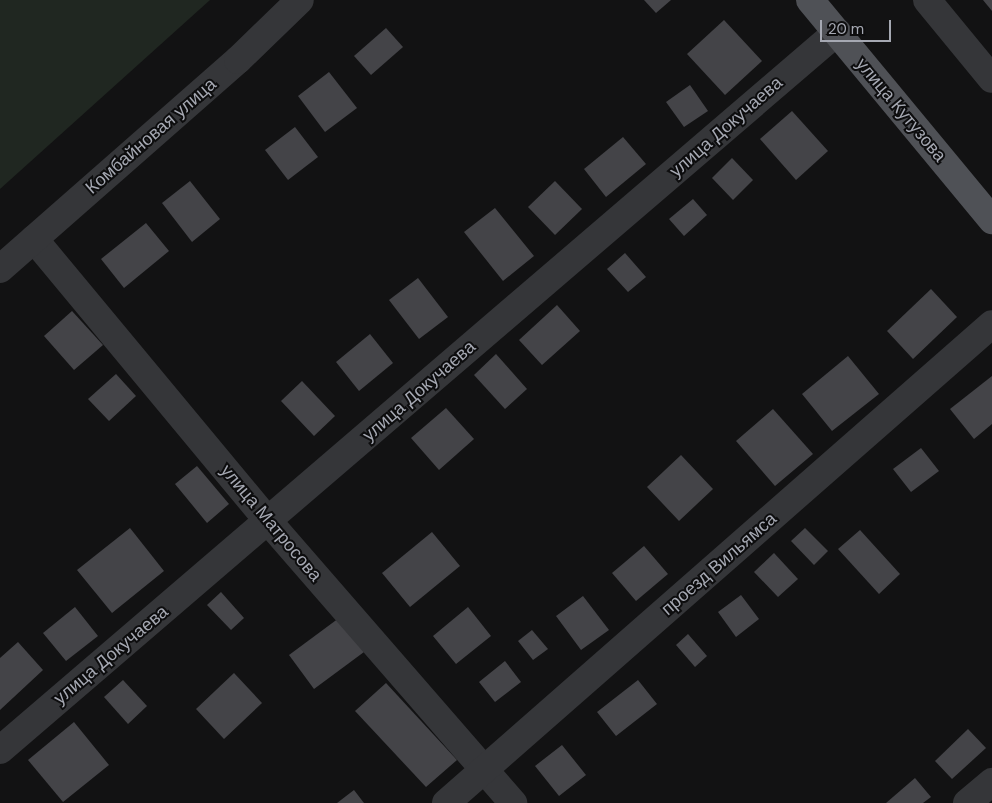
<!DOCTYPE html>
<meta charset="utf-8">
<style>
body{margin:0}
#map{position:relative;width:992px;height:803px;overflow:hidden;background:#121213;font-family:"DM Sans",sans-serif}
div>[style]{position:absolute}
.green>*{inset:0;background:#202721}
.building>*{inset:0;background:#444448}
.minor>*{height:28px;margin:-14px;padding:0 14px;transform-origin:14px;border-radius:14px;background:#353639}
.major>*{height:28px;margin:-14px;padding:0 14px;transform-origin:14px;border-radius:14px;background:#4f5156}
span{translate:-50% -50%;white-space:nowrap;text-align:center;line-height:1.15;-webkit-text-stroke:4px #0d0d0e;paint-order:stroke}
.street-label{font-size:18px;color:#a5a8b2}
.scale{position:absolute;left:820px;top:20px;width:71px;height:22px;box-sizing:border-box;border:2px solid #a5a8b2;border-top:0;padding-left:6px;font-size:15px;line-height:18px;white-space:nowrap;color:#a5a8b2;-webkit-text-stroke:4px #0d0d0e;paint-order:stroke}
</style>
<div id="map">
<div class="green">
<div style="clip-path:polygon(0 0,210px 0,0 189px)"></div>
</div>
<div class="building">
<div style="clip-path:polygon(644px 0,671px 0,656px 13px)"></div>
<div style="clip-path:polygon(983px 0,992px 0,992px 11px)"></div>
<div style="clip-path:polygon(724px 20px,762px 61px,725px 95px,687px 54px)"></div>
<div style="clip-path:polygon(386px 28px,403px 47px,371px 75px,354px 56px)"></div>
<div style="clip-path:polygon(329px 72px,357px 108px,325px 132px,298px 96px)"></div>
<div style="clip-path:polygon(690px 85px,708px 111px,684px 127px,666px 102px)"></div>
<div style="clip-path:polygon(792px 111px,828px 151px,796px 180px,760px 139px)"></div>
<div style="clip-path:polygon(295px 127px,318px 157px,288px 180px,265px 150px)"></div>
<div style="clip-path:polygon(623px 137px,646px 164px,606px 197px,584px 169px)"></div>
<div style="clip-path:polygon(732px 158px,753px 180px,733px 200px,712px 178px)"></div>
<div style="clip-path:polygon(190px 181px,220px 219px,192px 242px,162px 203px)"></div>
<div style="clip-path:polygon(555px 181px,582px 209px,555px 235px,528px 207px)"></div>
<div style="clip-path:polygon(693px 199px,707px 215px,684px 236px,669px 219px)"></div>
<div style="clip-path:polygon(495px 208px,534px 256px,503px 281px,464px 232px)"></div>
<div style="clip-path:polygon(146px 223px,169px 251px,124px 288px,101px 259px)"></div>
<div style="clip-path:polygon(625px 253px,646px 277px,628px 292px,607px 269px)"></div>
<div style="clip-path:polygon(418px 278px,448px 317px,419px 339px,389px 300px)"></div>
<div style="clip-path:polygon(931px 289px,957px 317px,913px 359px,887px 331px)"></div>
<div style="clip-path:polygon(557px 305px,580px 331px,542px 365px,519px 340px)"></div>
<div style="clip-path:polygon(72px 311px,103px 345px,74px 370px,44px 336px)"></div>
<div style="clip-path:polygon(370px 334px,393px 363px,359px 391px,336px 362px)"></div>
<div style="clip-path:polygon(496px 354px,527px 389px,505px 409px,474px 375px)"></div>
<div style="clip-path:polygon(848px 356px,879px 394px,832px 431px,802px 394px)"></div>
<div style="clip-path:polygon(116px 374px,136px 396px,109px 421px,88px 399px)"></div>
<div style="clip-path:polygon(992px 376px,992px 424px,974px 439px,950px 409px)"></div>
<div style="clip-path:polygon(302px 381px,335px 416px,314px 436px,281px 401px)"></div>
<div style="clip-path:polygon(446px 408px,474px 439px,439px 470px,411px 438px)"></div>
<div style="clip-path:polygon(773px 409px,813px 454px,775px 486px,736px 441px)"></div>
<div style="clip-path:polygon(921px 448px,939px 471px,911px 492px,893px 469px)"></div>
<div style="clip-path:polygon(681px 455px,713px 489px,679px 521px,647px 487px)"></div>
<div style="clip-path:polygon(197px 466px,229px 504px,207px 523px,175px 484px)"></div>
<div style="clip-path:polygon(130px 528px,164px 571px,112px 613px,77px 570px)"></div>
<div style="clip-path:polygon(805px 528px,828px 551px,814px 565px,791px 541px)"></div>
<div style="clip-path:polygon(860px 530px,900px 574px,879px 594px,838px 549px)"></div>
<div style="clip-path:polygon(432px 532px,460px 566px,410px 607px,382px 573px)"></div>
<div style="clip-path:polygon(644px 546px,668px 574px,636px 601px,612px 573px)"></div>
<div style="clip-path:polygon(774px 553px,798px 579px,778px 597px,754px 572px)"></div>
<div style="clip-path:polygon(221px 592px,244px 618px,231px 630px,207px 605px)"></div>
<div style="clip-path:polygon(741px 595px,759px 619px,736px 637px,718px 612px)"></div>
<div style="clip-path:polygon(583px 596px,609px 630px,581px 650px,556px 616px)"></div>
<div style="clip-path:polygon(75px 607px,98px 636px,66px 661px,43px 633px)"></div>
<div style="clip-path:polygon(468px 607px,491px 636px,456px 664px,433px 636px)"></div>
<div style="clip-path:polygon(339px 618px,364px 652px,314px 689px,289px 655px)"></div>
<div style="clip-path:polygon(532px 630px,548px 649px,533px 660px,518px 641px)"></div>
<div style="clip-path:polygon(688px 634px,707px 656px,695px 667px,676px 645px)"></div>
<div style="clip-path:polygon(18px 642px,43px 670px,0 710px,0 658px)"></div>
<div style="clip-path:polygon(505px 661px,521px 682px,495px 702px,479px 682px)"></div>
<div style="clip-path:polygon(234px 673px,262px 703px,224px 739px,196px 709px)"></div>
<div style="clip-path:polygon(123px 680px,147px 706px,128px 724px,104px 697px)"></div>
<div style="clip-path:polygon(638px 680px,657px 704px,616px 736px,597px 712px)"></div>
<div style="clip-path:polygon(386px 683px,457px 760px,426px 787px,355px 711px)"></div>
<div style="clip-path:polygon(74px 722px,109px 765px,63px 802px,28px 760px)"></div>
<div style="clip-path:polygon(968px 729px,986px 748px,952px 779px,935px 761px)"></div>
<div style="clip-path:polygon(562px 745px,586px 775px,559px 796px,535px 766px)"></div>
<div style="clip-path:polygon(915px 778px,931px 797px,923px 803px,886px 803px)"></div>
<div style="clip-path:polygon(354px 790px,364px 803px,337px 803px)"></div>
</div>
<div class="minor">
<div style="left:927px;top:0;width:102px;rotate:50.6deg"></div>
<div style="left:34px;top:239px;width:366px;rotate:50.3deg"></div>
<div style="left:268px;top:521px;width:374px;rotate:49deg"></div>
<div style="left:0;top:269px;width:317px;rotate:-41.3deg"></div>
<div style="left:238px;top:60px;width:86px;rotate:-44.1deg"></div>
<div style="left:0;top:750px;width:1103px;rotate:-40.62deg"></div>
<div style="left:446px;top:803px;width:726px;rotate:-41.26deg"></div>
<div style="left:967px;top:803px;width:33px;rotate:-40deg"></div>
</div>
<div class="major">
<div style="left:810px;top:0;width:286px;rotate:50.4deg"></div>
</div>
<div class="street-label">
<span style="left:901px;top:110px;rotate:50deg">улица Кутузова</span>
<span style="left:726px;top:127px;rotate:-41deg">улица Докучаева</span>
<span style="left:151px;top:136px;rotate:-41deg">Комбайновая улица</span>
<span style="left:419px;top:391px;rotate:-41deg">улица Докучаева</span>
<span style="left:271px;top:523px;rotate:50deg">улица Матросова</span>
<span style="left:719px;top:564px;rotate:-41deg">проезд Вильямса</span>
<span style="left:111px;top:655px;rotate:-40deg">улица Докучаева</span>
</div>
<div class="scale">20 m</div>
</div>
